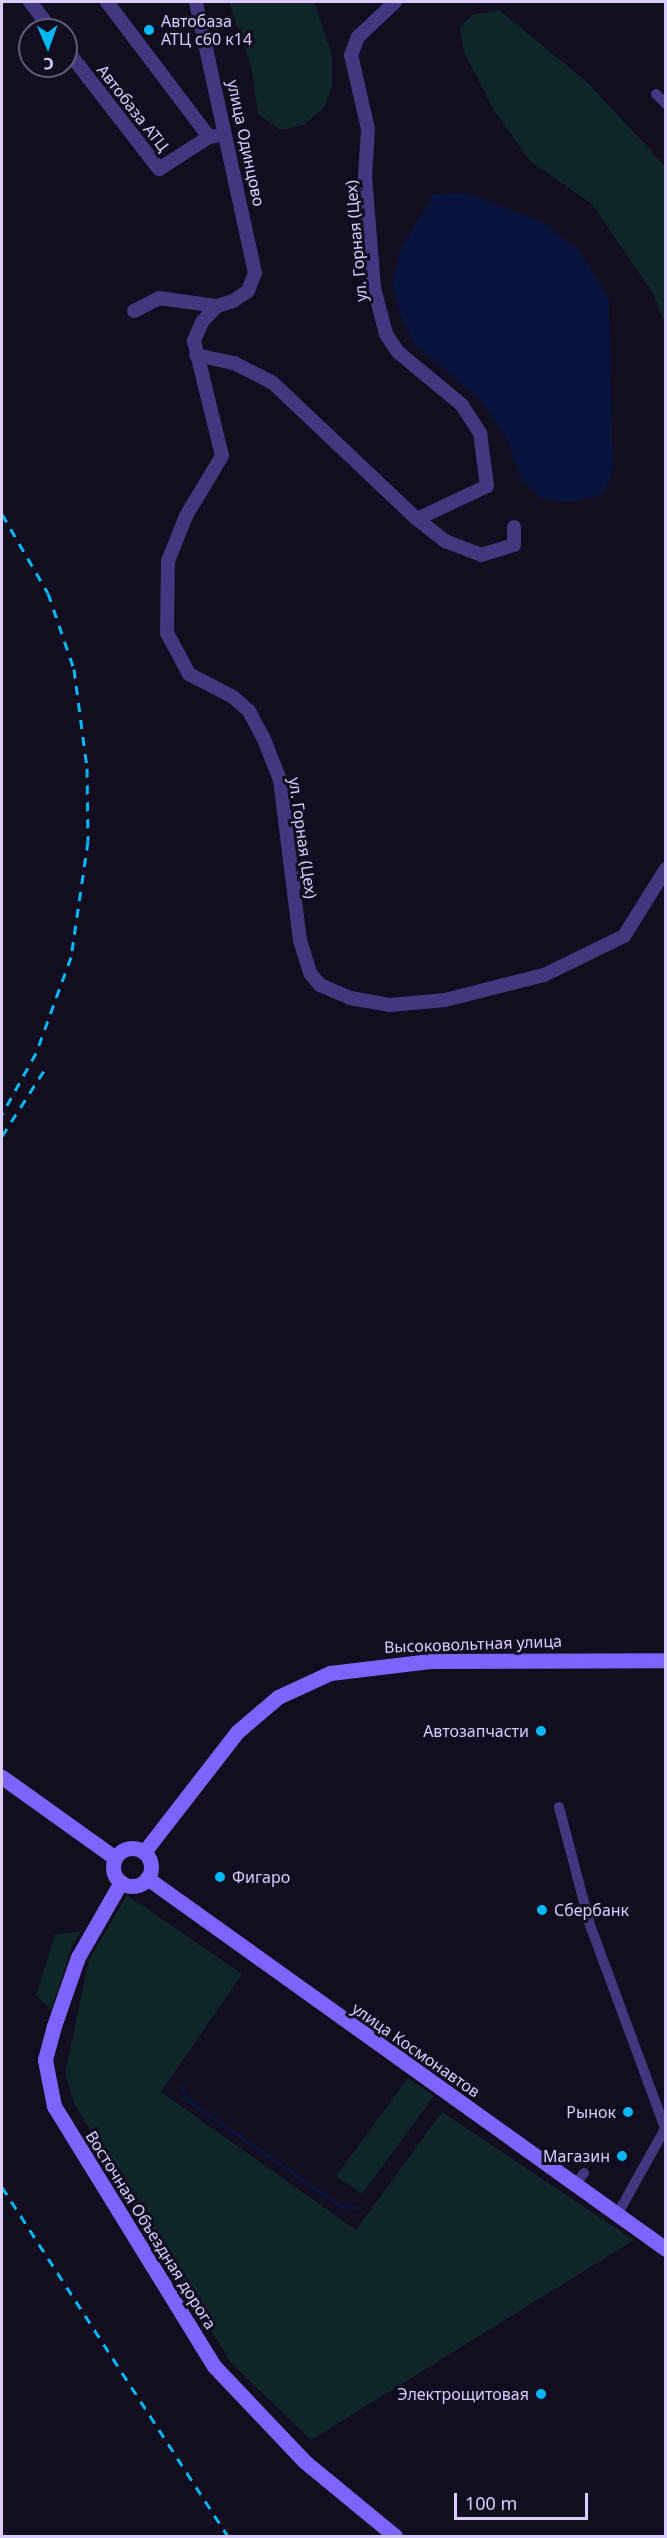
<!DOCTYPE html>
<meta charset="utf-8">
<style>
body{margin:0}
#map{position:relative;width:667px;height:2538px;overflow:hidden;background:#130d20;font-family:"Noto Sans",sans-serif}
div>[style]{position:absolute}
.green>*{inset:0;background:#10272a}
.water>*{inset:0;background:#09143d}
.stream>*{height:3px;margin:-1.5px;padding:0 1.5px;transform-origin:1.5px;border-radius:1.5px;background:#09143d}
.minor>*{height:10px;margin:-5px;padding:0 5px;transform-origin:5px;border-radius:5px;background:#45377f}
.tertiary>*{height:14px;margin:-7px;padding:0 7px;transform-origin:7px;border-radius:7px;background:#45377f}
.secondary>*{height:15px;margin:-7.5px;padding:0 7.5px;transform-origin:7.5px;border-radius:7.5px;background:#7f63ff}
.secondary>.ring{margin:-7.5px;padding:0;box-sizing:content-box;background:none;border:15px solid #7f63ff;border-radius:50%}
.rail>*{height:3px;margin-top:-1.5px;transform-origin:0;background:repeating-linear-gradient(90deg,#00b8f7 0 9px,transparent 0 17px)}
.dots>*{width:16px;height:16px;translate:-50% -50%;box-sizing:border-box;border:3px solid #130d20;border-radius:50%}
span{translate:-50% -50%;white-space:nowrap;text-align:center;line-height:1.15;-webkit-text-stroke:6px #130d20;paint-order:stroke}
.poi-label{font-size:16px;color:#daccff}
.left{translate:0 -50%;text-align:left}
.right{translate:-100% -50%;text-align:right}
.street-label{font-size:16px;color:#daccff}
.frame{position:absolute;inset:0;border:3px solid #daccff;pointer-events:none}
.north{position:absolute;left:18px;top:18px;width:60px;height:60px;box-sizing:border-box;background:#130d20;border:2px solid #635979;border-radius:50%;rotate:178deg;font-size:16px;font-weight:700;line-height:24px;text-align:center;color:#daccff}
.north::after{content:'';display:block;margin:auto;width:21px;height:27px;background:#00b8f7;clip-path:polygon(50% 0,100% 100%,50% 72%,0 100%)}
.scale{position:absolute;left:454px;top:2493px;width:134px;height:27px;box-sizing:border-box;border:3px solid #daccff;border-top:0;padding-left:8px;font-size:18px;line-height:21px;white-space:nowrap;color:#daccff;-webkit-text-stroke:4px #130d20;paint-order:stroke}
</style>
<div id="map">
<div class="green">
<div style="clip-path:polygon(229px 2px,314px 2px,332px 55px,332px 86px,324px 108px,303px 125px,280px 130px,258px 114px,252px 70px)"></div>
<div style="clip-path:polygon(499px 10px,587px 82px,665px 166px,665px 325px,653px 293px,592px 204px,530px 161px,494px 110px,464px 52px,460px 28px,472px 15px)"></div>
<div style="clip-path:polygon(127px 1895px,242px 1974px,161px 2092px,356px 2230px,442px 2112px,634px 2240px,311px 2440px,231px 2363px,75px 2105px,65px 2073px,89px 1960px)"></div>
<div style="clip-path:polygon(81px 1931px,73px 1944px,51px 2010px,36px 1995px,55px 1935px)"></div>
<div style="clip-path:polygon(408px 2078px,434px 2096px,362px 2194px,336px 2176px)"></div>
</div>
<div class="water">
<div style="clip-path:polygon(465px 193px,541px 221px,580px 251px,609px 299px,613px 472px,602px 495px,568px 502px,542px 499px,522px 481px,508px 441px,480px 400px,417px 347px,402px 320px,392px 286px,400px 250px,434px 194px)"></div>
</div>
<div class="stream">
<div style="left:181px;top:2085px;width:15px;rotate:70deg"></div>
<div style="left:186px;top:2099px;width:188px;rotate:34.8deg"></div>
<div style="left:340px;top:2206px;width:18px;rotate:6deg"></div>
</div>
<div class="minor">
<div style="left:656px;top:94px;width:14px;rotate:45deg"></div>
<div style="left:559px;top:1807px;width:122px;rotate:75.3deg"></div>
<div style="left:590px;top:1925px;width:219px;rotate:69.7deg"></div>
<div style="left:575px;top:2185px;width:15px;rotate:-53deg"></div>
<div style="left:617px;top:2215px;width:101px;rotate:-60.9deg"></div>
</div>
<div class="tertiary">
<div style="left:30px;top:2px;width:36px;rotate:52deg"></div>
<div style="left:107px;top:2px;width:169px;rotate:52.9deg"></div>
<div style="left:209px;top:137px;width:7px;rotate:-8deg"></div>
<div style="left:66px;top:49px;width:152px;rotate:52.2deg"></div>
<div style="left:159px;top:169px;width:59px;rotate:-32.6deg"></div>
<div style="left:217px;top:306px;width:22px;rotate:133deg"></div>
<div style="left:202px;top:322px;width:21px;rotate:113deg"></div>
<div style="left:194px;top:341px;width:118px;rotate:76.3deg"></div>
<div style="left:222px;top:456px;width:70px;rotate:121deg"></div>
<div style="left:186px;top:516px;width:48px;rotate:111.8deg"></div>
<div style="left:168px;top:561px;width:72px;rotate:90.8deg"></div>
<div style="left:167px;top:633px;width:47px;rotate:61.8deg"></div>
<div style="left:189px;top:674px;width:50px;rotate:27.6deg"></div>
<div style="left:233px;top:697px;width:21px;rotate:41deg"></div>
<div style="left:249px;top:711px;width:30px;rotate:62deg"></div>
<div style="left:263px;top:737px;width:46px;rotate:68.4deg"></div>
<div style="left:280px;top:780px;width:161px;rotate:82.9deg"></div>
<div style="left:300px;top:940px;width:34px;rotate:73deg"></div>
<div style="left:310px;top:973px;width:16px;rotate:50deg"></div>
<div style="left:320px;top:985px;width:33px;rotate:23deg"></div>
<div style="left:350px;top:998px;width:41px;rotate:9.9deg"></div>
<div style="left:390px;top:1005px;width:55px;rotate:-5.2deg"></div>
<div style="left:445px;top:1000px;width:102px;rotate:-14.2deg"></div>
<div style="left:544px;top:975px;width:89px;rotate:-26deg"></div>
<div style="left:624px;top:936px;width:79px;rotate:-57.9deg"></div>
<div style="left:134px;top:311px;width:28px;rotate:-27deg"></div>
<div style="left:159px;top:298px;width:59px;rotate:7.9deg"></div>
<div style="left:217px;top:306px;width:17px;rotate:-17deg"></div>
<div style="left:233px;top:301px;width:18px;rotate:-34deg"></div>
<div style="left:248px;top:291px;width:19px;rotate:-69deg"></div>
<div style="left:255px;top:273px;width:277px;rotate:-102.3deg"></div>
<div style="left:196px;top:355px;width:39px;rotate:12deg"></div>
<div style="left:234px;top:363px;width:44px;rotate:27.1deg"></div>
<div style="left:273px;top:383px;width:198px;rotate:43.4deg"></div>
<div style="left:417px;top:519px;width:77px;rotate:-25.2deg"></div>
<div style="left:487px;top:486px;width:53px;rotate:-97.5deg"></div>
<div style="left:480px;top:433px;width:33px;rotate:-123deg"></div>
<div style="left:462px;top:405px;width:83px;rotate:-140.4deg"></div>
<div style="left:398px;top:352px;width:22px;rotate:-124deg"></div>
<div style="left:386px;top:334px;width:48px;rotate:-104.6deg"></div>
<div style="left:374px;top:288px;width:112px;rotate:-94.6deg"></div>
<div style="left:365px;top:176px;width:47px;rotate:-86.3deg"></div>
<div style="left:368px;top:129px;width:76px;rotate:-102.9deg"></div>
<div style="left:351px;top:55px;width:19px;rotate:-69deg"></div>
<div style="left:358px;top:37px;width:51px;rotate:-43.4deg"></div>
<div style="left:417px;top:519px;width:36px;rotate:38deg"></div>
<div style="left:445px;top:541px;width:39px;rotate:21deg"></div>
<div style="left:481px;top:555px;width:34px;rotate:-17deg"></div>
<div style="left:514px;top:545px;width:18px;rotate:-90deg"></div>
</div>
<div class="secondary">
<div style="left:2px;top:1777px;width:139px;rotate:35.6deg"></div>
<div class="ring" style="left:113px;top:1848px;width:23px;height:23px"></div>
<div style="left:144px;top:1852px;width:152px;rotate:-52.2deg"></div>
<div style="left:237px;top:1732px;width:54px;rotate:-40.5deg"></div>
<div style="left:278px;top:1697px;width:57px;rotate:-24.8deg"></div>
<div style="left:330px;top:1673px;width:101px;rotate:-6.8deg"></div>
<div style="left:430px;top:1661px;width:236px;rotate:-0.2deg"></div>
<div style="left:147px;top:1878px;width:638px;rotate:35.56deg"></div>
<div style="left:121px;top:1882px;width:86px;rotate:119.8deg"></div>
<div style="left:78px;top:1957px;width:73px;rotate:109.2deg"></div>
<div style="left:54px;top:2026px;width:35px;rotate:105deg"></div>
<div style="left:45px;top:2060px;width:47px;rotate:78.9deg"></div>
<div style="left:54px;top:2106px;width:305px;rotate:58.4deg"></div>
<div style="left:214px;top:2366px;width:131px;rotate:46.5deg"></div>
<div style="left:304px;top:2461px;width:118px;rotate:39.5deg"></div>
</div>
<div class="rail">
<div style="left:2px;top:514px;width:91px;rotate:59.8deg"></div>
<div style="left:48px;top:593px;width:80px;rotate:71.1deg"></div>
<div style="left:74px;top:669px;width:100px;rotate:82.5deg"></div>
<div style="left:87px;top:768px;width:73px;rotate:89.2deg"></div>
<div style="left:88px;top:841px;width:117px;rotate:98.3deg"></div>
<div style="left:71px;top:957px;width:102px;rotate:110deg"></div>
<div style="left:36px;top:1053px;width:70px;rotate:119.1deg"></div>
<div style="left:2px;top:1136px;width:80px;rotate:-57.3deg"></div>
<div style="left:2px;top:2187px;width:416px;rotate:57.1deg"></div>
</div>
<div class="dots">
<div style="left:149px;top:30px;background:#00b8f7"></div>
<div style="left:541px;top:1731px;background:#00b8f7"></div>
<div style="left:220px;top:1877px;background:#00b8f7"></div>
<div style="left:542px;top:1910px;background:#00b8f7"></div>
<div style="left:628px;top:2112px;background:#00b8f7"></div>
<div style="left:622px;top:2156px;background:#00b8f7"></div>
<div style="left:541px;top:2394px;background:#00b8f7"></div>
</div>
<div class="poi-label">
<span class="left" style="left:161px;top:30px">Автобаза<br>АТЦ с60 к14</span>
<span class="right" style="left:529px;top:1731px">Автозапчасти</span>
<span class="left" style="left:232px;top:1877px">Фигаро</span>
<span class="left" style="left:554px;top:1910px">Сбербанк</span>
<span class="right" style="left:616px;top:2112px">Рынок</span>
<span class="right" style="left:610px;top:2156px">Магазин</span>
<span class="right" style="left:529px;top:2394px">Электрощитовая</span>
</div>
<div class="street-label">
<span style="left:133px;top:108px;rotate:52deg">Автобаза АТЦ</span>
<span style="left:246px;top:143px;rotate:78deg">улица Одинцово</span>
<span style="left:356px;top:241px;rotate:-95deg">ул. Горная (Цех)</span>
<span style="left:303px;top:838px;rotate:82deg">ул. Горная (Цех)</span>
<span style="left:473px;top:1644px;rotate:-2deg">Высоковольтная улица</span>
<span style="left:416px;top:2050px;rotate:35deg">улица Космонавтов</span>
<span style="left:151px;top:2230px;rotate:58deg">Восточная Объездная дорога</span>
</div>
<div class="frame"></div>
<div class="north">С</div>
<div class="scale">100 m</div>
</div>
